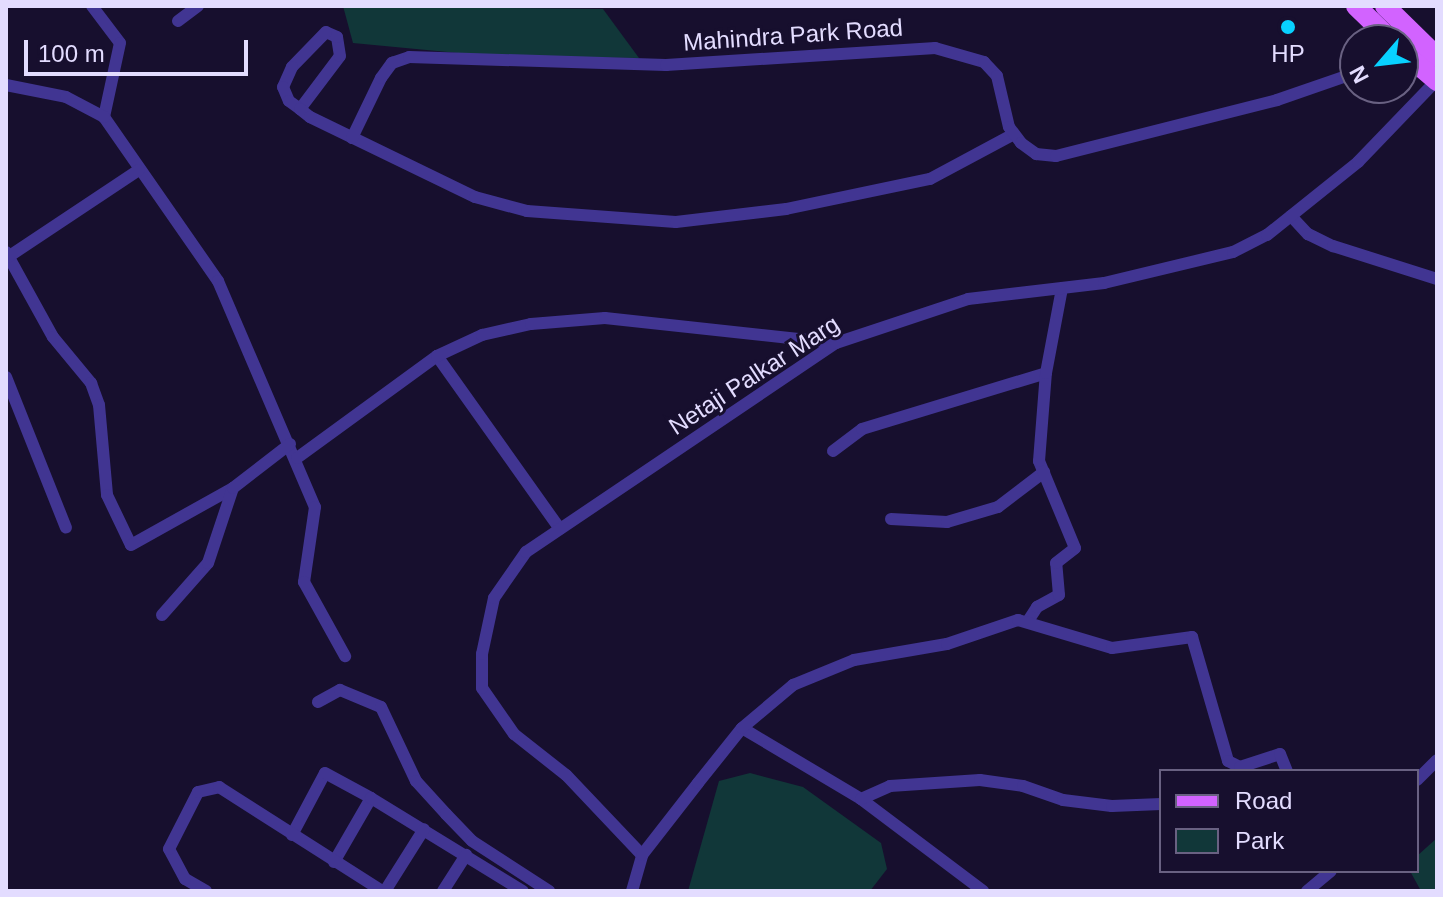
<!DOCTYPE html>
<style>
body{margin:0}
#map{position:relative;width:1443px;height:897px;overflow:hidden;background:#170f2e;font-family:Helvetica,sans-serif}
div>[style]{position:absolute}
.green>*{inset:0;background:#113739}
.minor>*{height:12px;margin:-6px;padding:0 6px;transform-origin:6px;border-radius:6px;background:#413592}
.primary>*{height:20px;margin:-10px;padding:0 10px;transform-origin:10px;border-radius:10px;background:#d263ff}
.dots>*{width:22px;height:22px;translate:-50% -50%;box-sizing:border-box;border:4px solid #170f2e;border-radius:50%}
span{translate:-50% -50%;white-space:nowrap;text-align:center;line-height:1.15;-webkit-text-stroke:6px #170f2e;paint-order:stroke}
.street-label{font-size:24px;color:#e3dcff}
.poi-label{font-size:24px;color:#e3dcff}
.frame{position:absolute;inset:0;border:8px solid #e3dcff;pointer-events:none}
.legend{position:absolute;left:1159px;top:769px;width:260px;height:104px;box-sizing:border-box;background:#170f2e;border:2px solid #696182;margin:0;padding:10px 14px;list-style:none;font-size:24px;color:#e3dcff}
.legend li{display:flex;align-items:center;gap:16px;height:40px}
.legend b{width:40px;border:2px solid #696182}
.north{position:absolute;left:1339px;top:24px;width:80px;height:80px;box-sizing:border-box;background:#170f2e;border:2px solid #696182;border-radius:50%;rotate:242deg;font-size:22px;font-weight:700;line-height:32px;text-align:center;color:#e3dcff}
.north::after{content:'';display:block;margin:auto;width:28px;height:36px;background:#08d1ff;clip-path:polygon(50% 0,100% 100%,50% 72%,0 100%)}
.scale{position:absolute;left:24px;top:40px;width:224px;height:36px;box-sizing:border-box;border:4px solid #e3dcff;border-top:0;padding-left:10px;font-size:24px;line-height:28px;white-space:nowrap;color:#e3dcff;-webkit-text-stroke:6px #170f2e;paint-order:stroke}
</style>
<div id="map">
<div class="green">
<div style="clip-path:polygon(343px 6px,603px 9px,639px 58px,500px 57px,353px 43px)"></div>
<div style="clip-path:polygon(750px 773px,803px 787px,881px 843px,887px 869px,870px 891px,688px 891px,719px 781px)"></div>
<div style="clip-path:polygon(1437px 838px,1437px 891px,1421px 891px,1410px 871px,1417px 871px,1417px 856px)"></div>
</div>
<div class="minor">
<div style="left:92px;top:6px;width:46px;rotate:52.9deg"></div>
<div style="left:120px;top:43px;width:76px;rotate:102.2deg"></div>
<div style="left:104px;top:117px;width:200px;rotate:55.2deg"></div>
<div style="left:218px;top:281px;width:246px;rotate:66.8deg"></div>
<div style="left:315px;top:507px;width:76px;rotate:98.3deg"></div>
<div style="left:304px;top:582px;width:85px;rotate:61deg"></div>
<div style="left:178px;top:21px;width:25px;rotate:-37deg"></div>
<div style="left:6px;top:85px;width:61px;rotate:11.3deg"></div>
<div style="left:66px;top:97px;width:43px;rotate:27.8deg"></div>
<div style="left:300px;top:109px;width:66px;rotate:-53deg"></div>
<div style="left:340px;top:56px;width:19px;rotate:-99deg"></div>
<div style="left:337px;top:37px;width:12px;rotate:-156deg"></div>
<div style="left:326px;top:32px;width:49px;rotate:134.2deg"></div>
<div style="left:292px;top:67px;width:22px;rotate:114deg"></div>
<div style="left:283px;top:87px;width:15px;rotate:67deg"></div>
<div style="left:289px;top:101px;width:14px;rotate:36deg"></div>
<div style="left:300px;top:109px;width:13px;rotate:39deg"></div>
<div style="left:310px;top:117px;width:183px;rotate:25.9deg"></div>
<div style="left:475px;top:197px;width:54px;rotate:15.1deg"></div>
<div style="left:527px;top:211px;width:149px;rotate:4.2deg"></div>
<div style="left:676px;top:222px;width:111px;rotate:-6.7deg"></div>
<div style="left:786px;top:209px;width:147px;rotate:-11.8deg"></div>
<div style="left:930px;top:179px;width:95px;rotate:-28.2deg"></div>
<div style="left:352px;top:138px;width:67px;rotate:-64.2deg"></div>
<div style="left:381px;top:78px;width:19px;rotate:-54deg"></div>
<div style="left:392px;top:63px;width:18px;rotate:-19deg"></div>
<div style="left:409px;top:57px;width:257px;rotate:1.8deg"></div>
<div style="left:666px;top:65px;width:270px;rotate:-3.6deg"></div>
<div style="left:935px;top:48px;width:51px;rotate:15.9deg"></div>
<div style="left:984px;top:62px;width:19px;rotate:47deg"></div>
<div style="left:997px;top:76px;width:52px;rotate:76.8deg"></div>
<div style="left:1009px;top:127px;width:20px;rotate:53deg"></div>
<div style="left:1021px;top:143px;width:19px;rotate:36deg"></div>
<div style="left:1036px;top:154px;width:20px;rotate:6deg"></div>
<div style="left:1056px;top:156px;width:228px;rotate:-14.2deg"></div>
<div style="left:1277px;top:100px;width:83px;rotate:-19.1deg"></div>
<div style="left:1291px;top:216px;width:25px;rotate:47deg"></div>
<div style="left:1308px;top:234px;width:28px;rotate:26deg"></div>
<div style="left:1333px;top:246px;width:109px;rotate:17.6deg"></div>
<div style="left:6px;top:252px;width:97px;rotate:61.1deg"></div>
<div style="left:53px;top:337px;width:60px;rotate:50.4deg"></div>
<div style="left:91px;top:383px;width:23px;rotate:70deg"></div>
<div style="left:99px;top:405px;width:90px;rotate:84.9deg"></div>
<div style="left:107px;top:495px;width:55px;rotate:64.4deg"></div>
<div style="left:131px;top:545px;width:117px;rotate:-29.2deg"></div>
<div style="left:8px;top:257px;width:157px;rotate:-33.6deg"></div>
<div style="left:437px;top:356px;width:212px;rotate:54.6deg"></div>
<div style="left:6px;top:377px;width:162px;rotate:68.3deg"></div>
<div style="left:833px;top:451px;width:36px;rotate:-37deg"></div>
<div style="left:862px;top:429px;width:192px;rotate:-16.9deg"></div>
<div style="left:297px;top:458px;width:173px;rotate:-36.1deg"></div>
<div style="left:437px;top:356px;width:50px;rotate:-25deg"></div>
<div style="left:482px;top:335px;width:50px;rotate:-12.7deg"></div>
<div style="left:531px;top:324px;width:74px;rotate:-4.6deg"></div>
<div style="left:605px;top:318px;width:232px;rotate:6.2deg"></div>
<div style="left:891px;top:519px;width:56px;rotate:3.1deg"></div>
<div style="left:947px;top:522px;width:53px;rotate:-16.4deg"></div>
<div style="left:998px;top:507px;width:58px;rotate:-37.3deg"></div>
<div style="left:162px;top:615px;width:69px;rotate:-48.5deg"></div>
<div style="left:208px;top:563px;width:79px;rotate:-71.6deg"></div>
<div style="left:233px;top:488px;width:72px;rotate:-37.7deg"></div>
<div style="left:1028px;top:621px;width:17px;rotate:-57deg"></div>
<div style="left:1037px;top:607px;width:25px;rotate:-29deg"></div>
<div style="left:1059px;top:595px;width:32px;rotate:-95deg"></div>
<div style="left:1056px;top:563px;width:24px;rotate:-38deg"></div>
<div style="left:1075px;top:548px;width:94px;rotate:-112.5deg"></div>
<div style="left:1039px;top:461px;width:88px;rotate:-85.5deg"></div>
<div style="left:1046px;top:373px;width:86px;rotate:-79.3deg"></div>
<div style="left:318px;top:702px;width:25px;rotate:-29deg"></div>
<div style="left:340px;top:690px;width:44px;rotate:22.5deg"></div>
<div style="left:381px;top:707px;width:82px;rotate:64.7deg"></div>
<div style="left:416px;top:781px;width:45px;rotate:47.7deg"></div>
<div style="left:446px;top:814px;width:37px;rotate:46deg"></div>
<div style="left:472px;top:841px;width:92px;rotate:33deg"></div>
<div style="left:742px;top:728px;width:139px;rotate:30.8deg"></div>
<div style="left:861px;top:799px;width:153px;rotate:37deg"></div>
<div style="left:1417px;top:780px;width:28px;rotate:-45deg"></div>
<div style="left:861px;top:799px;width:32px;rotate:-24deg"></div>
<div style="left:890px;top:786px;width:90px;rotate:-3.8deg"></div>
<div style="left:980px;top:780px;width:43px;rotate:7.9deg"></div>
<div style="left:1023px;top:786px;width:42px;rotate:19.3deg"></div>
<div style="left:1063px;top:800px;width:49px;rotate:7deg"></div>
<div style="left:1112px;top:806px;width:49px;rotate:-2.3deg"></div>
<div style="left:292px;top:835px;width:70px;rotate:-62deg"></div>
<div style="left:325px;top:773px;width:52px;rotate:28.5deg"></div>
<div style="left:642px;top:855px;width:110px;rotate:-133.5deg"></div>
<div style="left:566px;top:775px;width:66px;rotate:-141.7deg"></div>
<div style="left:514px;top:734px;width:56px;rotate:-124.8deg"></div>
<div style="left:482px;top:688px;width:34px;rotate:-90deg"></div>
<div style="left:482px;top:654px;width:57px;rotate:-77.9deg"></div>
<div style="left:494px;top:598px;width:56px;rotate:-55.2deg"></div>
<div style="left:526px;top:552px;width:374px;rotate:-34deg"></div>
<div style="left:836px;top:343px;width:139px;rotate:-18.4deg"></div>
<div style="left:968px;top:299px;width:137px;rotate:-6.7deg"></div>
<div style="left:1104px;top:283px;width:133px;rotate:-13.5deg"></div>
<div style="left:1233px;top:252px;width:38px;rotate:-27deg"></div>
<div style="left:1267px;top:235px;width:117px;rotate:-38.7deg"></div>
<div style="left:1358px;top:162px;width:114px;rotate:-46.1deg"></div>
<div style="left:334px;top:862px;width:74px;rotate:-60deg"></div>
<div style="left:371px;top:798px;width:178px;rotate:31.5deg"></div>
<div style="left:206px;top:891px;width:24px;rotate:-150deg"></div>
<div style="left:185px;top:879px;width:34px;rotate:-118deg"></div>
<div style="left:169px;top:849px;width:64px;rotate:-63deg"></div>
<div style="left:198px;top:792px;width:22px;rotate:-13deg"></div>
<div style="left:219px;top:787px;width:193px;rotate:32.5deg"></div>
<div style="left:385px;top:891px;width:73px;rotate:-57.8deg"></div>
<div style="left:443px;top:891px;width:43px;rotate:-57.4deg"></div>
<div style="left:632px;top:891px;width:37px;rotate:-74deg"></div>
<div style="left:642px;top:855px;width:91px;rotate:-52.1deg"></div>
<div style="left:698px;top:783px;width:70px;rotate:-51.3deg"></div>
<div style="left:742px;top:728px;width:67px;rotate:-40.1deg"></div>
<div style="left:793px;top:685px;width:66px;rotate:-22.3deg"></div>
<div style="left:854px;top:660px;width:94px;rotate:-9.8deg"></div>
<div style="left:947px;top:644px;width:75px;rotate:-18.7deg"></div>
<div style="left:1018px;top:620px;width:98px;rotate:16.6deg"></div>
<div style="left:1112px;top:648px;width:81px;rotate:-7.8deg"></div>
<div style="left:1192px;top:637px;width:129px;rotate:73.8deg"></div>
<div style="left:1228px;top:761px;width:13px;rotate:27deg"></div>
<div style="left:1240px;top:767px;width:42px;rotate:-18deg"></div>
<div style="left:1280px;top:754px;width:18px;rotate:68deg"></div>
<div style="left:1307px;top:891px;width:31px;rotate:-40deg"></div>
</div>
<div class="primary">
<div style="left:1356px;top:6px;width:49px;rotate:44.2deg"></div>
<div style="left:1385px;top:6px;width:73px;rotate:44.4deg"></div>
<div style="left:1403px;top:52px;width:45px;rotate:40.5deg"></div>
</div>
<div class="dots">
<div style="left:1288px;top:27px;background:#08d1ff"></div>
</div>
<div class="street-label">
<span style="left:793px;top:35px;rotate:-4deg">Mahindra Park Road</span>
<span style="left:754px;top:375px;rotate:-33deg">Netaji Palkar Marg</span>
</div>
<div class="poi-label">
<span style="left:1288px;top:54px">HP</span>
</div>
<div class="frame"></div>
<ul class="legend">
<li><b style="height:10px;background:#d263ff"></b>Road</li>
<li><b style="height:22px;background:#113739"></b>Park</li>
</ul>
<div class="north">N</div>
<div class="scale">100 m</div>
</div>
